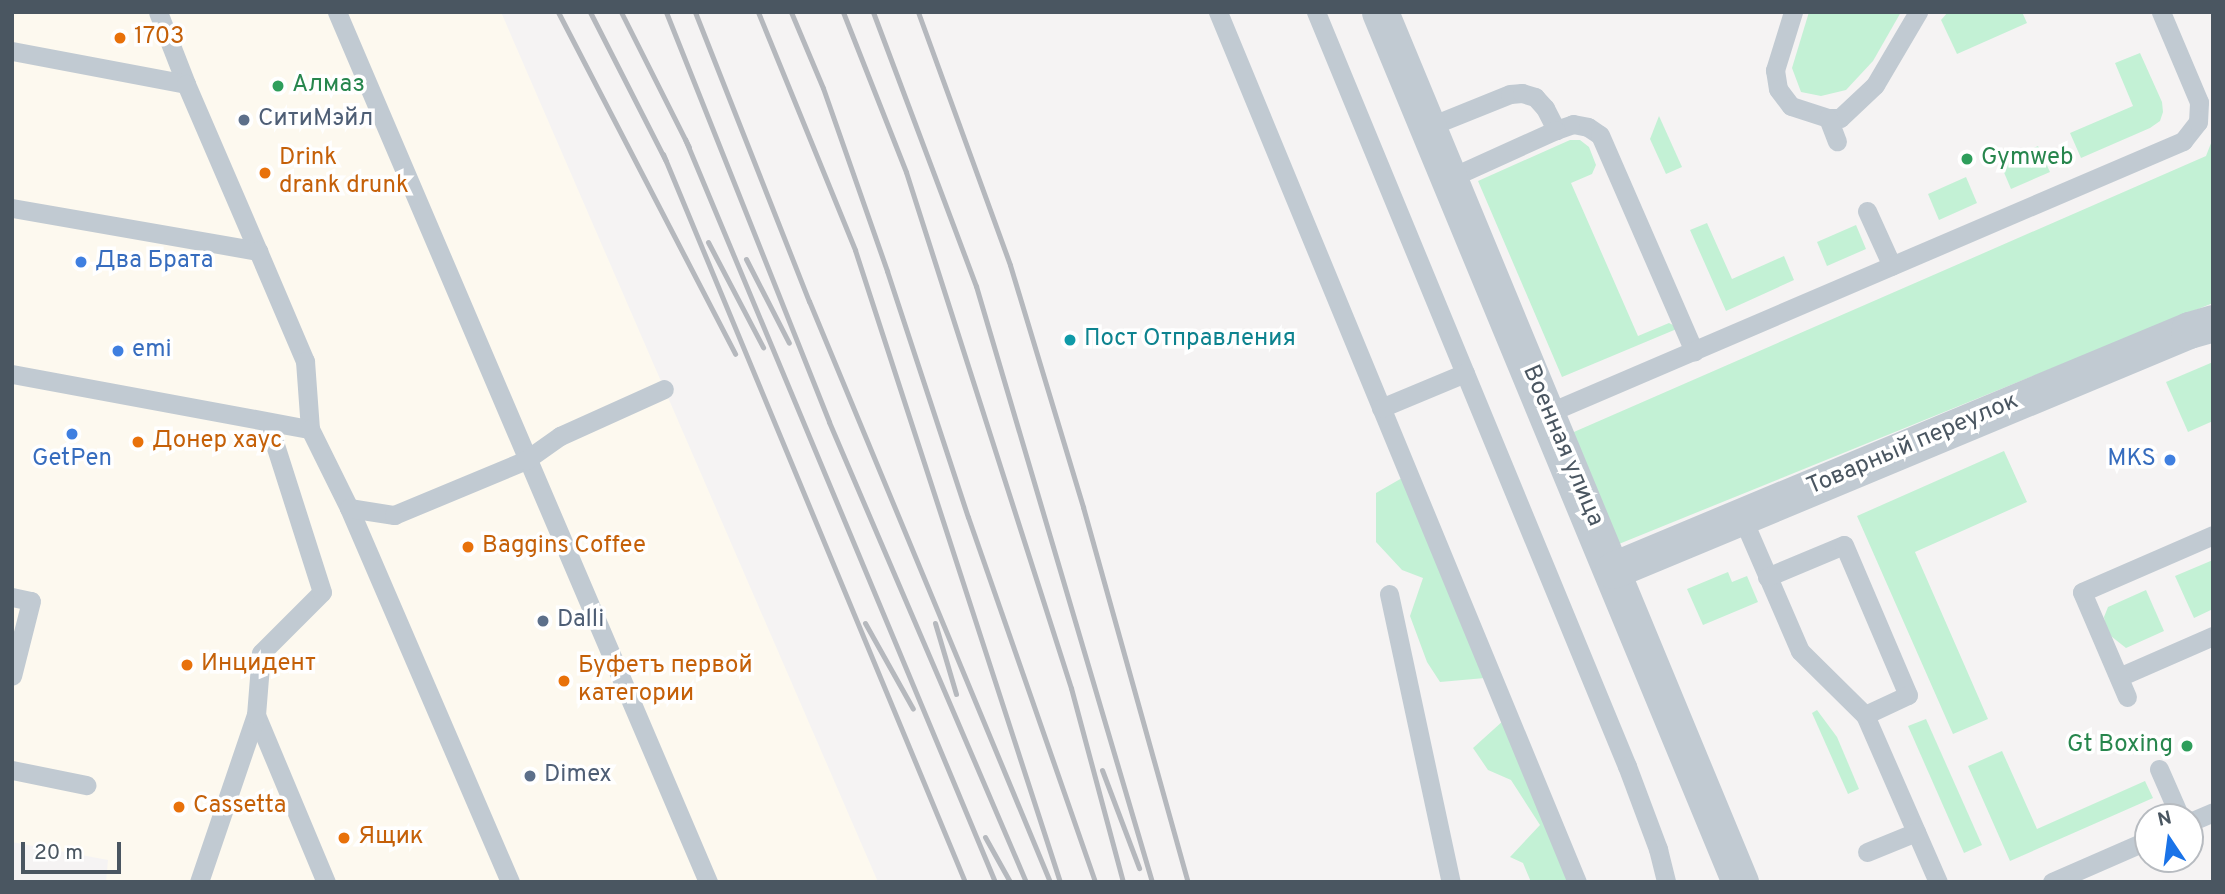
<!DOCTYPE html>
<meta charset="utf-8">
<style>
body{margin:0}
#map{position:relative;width:2225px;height:894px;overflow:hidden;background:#f5f3f3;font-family:Overpass,sans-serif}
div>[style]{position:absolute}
.commercial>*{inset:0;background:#fdf9ef}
.green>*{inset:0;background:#c3f1d5}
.service>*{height:19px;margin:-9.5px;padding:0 9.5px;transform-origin:9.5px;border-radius:9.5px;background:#c1cad2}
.minor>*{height:37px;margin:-18.5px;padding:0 18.5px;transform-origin:18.5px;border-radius:18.5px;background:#c1cad2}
.rail>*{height:5px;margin:-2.5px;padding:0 2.5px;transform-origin:2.5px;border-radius:2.5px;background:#b5b8bd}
.dots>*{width:19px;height:19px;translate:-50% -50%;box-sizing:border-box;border:4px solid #fff;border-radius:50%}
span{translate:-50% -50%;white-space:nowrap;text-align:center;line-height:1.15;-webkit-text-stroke:7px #fff;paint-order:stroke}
.food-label{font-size:24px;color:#c56008}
.left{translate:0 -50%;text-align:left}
.leisure-label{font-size:24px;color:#27864d}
.right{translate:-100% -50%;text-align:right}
.service-label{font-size:24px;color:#4e5e75}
.shop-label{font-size:24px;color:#366cbe}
.culture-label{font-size:24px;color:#0d838f}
.street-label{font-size:24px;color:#4a5661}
.frame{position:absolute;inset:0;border:14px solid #4a5661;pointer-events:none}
.north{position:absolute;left:2134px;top:803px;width:70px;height:70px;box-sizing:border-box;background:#fff;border:2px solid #b7bbc0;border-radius:50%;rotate:347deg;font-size:19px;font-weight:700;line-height:28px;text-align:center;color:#4a5661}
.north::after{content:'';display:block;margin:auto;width:24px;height:32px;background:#1a73e8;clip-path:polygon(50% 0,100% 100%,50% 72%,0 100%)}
.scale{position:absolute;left:21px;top:842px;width:100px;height:32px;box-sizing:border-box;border:4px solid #4a5661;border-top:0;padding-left:9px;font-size:21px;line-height:24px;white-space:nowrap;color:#4a5661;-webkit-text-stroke:5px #fff;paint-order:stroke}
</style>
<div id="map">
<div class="commercial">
<div style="clip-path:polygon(12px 12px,501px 12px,878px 882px,106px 882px,108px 860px,12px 842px)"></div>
</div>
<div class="green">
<div style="clip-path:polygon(1809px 12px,1901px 12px,1873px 61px,1846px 90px,1821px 96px,1801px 92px,1792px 68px)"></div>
<div style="clip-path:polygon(1948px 12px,2022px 12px,2027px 23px,1957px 54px,1941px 20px)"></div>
<div style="clip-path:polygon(2140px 53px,2162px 102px,2163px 112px,2160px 121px,2150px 128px,2081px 158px,2070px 133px,2133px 106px,2115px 63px)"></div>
<div style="clip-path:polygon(1659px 116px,1682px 167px,1666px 174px,1650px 139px)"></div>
<div style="clip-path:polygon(2213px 138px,2213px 303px,1614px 546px,1567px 435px,2206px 156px)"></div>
<div style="clip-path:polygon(1570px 140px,1580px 140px,1589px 147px,1596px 165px,1592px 174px,1571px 183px,1638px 336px,1669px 323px,1679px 328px,1562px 377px,1478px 181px)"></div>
<div style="clip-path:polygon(2038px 146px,2050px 172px,2011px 189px,2000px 163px)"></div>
<div style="clip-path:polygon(1966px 177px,1977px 203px,1939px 220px,1928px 194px)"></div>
<div style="clip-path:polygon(1707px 223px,1732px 279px,1784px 256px,1794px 280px,1726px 311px,1690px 230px)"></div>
<div style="clip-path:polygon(1856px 225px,1866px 249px,1827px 266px,1817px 242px)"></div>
<div style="clip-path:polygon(2213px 362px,2213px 421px,2188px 432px,2166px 382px)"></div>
<div style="clip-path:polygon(2004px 451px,2027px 502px,1915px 552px,1988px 719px,1953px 734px,1857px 516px)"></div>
<div style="clip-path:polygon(1402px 478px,1573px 872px,1566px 882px,1531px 882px,1523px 863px,1510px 857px,1540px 825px,1511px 780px,1488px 770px,1473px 748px,1504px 720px,1485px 678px,1440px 682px,1427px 662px,1410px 616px,1423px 578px,1402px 570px,1376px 542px,1376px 493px)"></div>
<div style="clip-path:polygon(2213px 560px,2213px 609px,2194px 618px,2175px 576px)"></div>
<div style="clip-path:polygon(1728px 572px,1732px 582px,1747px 576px,1758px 602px,1703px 625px,1687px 589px)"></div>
<div style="clip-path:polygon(2146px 590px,2164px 631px,2126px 648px,2107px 633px,2104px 617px,2108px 607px)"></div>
<div style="clip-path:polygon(1817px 710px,1837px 737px,1859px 789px,1848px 794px,1812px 713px)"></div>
<div style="clip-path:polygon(1926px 719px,1982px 845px,1964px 853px,1908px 726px)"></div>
<div style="clip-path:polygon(2002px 751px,2037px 829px,2145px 781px,2153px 798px,2010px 861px,1968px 766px)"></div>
</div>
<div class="service">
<div style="left:158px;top:12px;width:77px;rotate:68.7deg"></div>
<div style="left:337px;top:12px;width:946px;rotate:66.9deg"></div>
<div style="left:1218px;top:12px;width:941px;rotate:67.58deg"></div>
<div style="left:1316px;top:12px;width:816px;rotate:67.59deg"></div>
<div style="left:1627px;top:766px;width:89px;rotate:69.5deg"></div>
<div style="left:1658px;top:849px;width:34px;rotate:76deg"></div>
<div style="left:1793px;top:12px;width:61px;rotate:107.2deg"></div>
<div style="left:1775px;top:70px;width:19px;rotate:81deg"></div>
<div style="left:1778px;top:89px;width:21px;rotate:53deg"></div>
<div style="left:1791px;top:106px;width:39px;rotate:18deg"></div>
<div style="left:1828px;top:118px;width:12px"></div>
<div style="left:1840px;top:118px;width:48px;rotate:-43.3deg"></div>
<div style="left:1875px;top:85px;width:85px;rotate:-59.5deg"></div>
<div style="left:12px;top:51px;width:177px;rotate:10.7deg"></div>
<div style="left:186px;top:84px;width:182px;rotate:66.7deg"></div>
<div style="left:1828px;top:118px;width:25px;rotate:69deg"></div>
<div style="left:1428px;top:127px;width:88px;rotate:-21.9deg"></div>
<div style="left:1510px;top:94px;width:12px;rotate:-5deg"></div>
<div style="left:1522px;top:93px;width:14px;rotate:17deg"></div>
<div style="left:1535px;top:97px;width:15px;rotate:48deg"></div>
<div style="left:1545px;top:108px;width:25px;rotate:63deg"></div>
<div style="left:1556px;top:130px;width:18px;rotate:-19deg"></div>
<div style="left:1573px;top:124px;width:15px;rotate:11deg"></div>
<div style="left:1588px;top:127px;width:14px;rotate:34deg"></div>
<div style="left:1600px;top:135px;width:236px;rotate:66.5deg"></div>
<div style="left:1450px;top:178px;width:116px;rotate:-24.4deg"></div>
<div style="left:12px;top:208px;width:250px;rotate:9.9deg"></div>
<div style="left:258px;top:251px;width:120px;rotate:66.9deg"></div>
<div style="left:305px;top:361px;width:68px;rotate:85.8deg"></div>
<div style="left:1867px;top:211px;width:60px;rotate:65.6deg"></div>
<div style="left:12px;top:374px;width:303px;rotate:10.5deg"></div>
<div style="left:310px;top:429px;width:88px;rotate:63.7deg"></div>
<div style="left:349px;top:508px;width:407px;rotate:66.7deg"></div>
<div style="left:1381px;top:408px;width:91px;rotate:-22.6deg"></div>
<div style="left:1548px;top:413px;width:691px;rotate:-23.19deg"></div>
<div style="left:2183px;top:141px;width:24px;rotate:-52deg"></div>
<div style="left:2198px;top:122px;width:20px;rotate:-87deg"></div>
<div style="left:2199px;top:102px;width:98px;rotate:-112.9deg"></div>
<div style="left:349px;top:508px;width:46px;rotate:8.8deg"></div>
<div style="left:394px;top:515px;width:143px;rotate:-22.6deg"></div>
<div style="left:526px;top:460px;width:42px;rotate:-35.2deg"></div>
<div style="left:560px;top:436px;width:114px;rotate:-24.3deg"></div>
<div style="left:1742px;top:517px;width:146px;rotate:66.6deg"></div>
<div style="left:1800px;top:651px;width:91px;rotate:44.6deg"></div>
<div style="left:1865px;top:715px;width:182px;rotate:66.4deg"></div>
<div style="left:1767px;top:577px;width:83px;rotate:-22.6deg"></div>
<div style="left:1844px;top:545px;width:163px;rotate:66.9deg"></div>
<div style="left:1908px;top:695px;width:47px;rotate:155.1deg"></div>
<div style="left:1389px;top:594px;width:295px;rotate:77.9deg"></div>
<div style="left:12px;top:597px;width:19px;rotate:12deg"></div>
<div style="left:31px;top:601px;width:77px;rotate:104.2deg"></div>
<div style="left:2119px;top:677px;width:103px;rotate:-23.6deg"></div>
<div style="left:2127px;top:697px;width:114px;rotate:-113.2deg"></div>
<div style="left:2082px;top:592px;width:143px;rotate:-23.5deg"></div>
<div style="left:256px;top:715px;width:181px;rotate:67.3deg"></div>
<div style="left:2159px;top:769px;width:52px;rotate:66.4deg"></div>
<div style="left:12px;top:770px;width:76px;rotate:11.5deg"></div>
<div style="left:2190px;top:822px;width:25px;rotate:-23deg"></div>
<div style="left:1867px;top:852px;width:53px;rotate:-22.2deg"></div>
<div style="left:199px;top:882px;width:176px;rotate:-71.2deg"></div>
<div style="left:256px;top:715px;width:62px;rotate:-85.4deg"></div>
<div style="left:261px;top:653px;width:86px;rotate:-45deg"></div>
<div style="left:322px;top:592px;width:177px;rotate:-107.7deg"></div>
<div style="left:2052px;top:882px;width:105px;rotate:-23.6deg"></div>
</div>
<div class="minor">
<div style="left:1380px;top:12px;width:942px;rotate:67.52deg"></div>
<div style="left:1613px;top:570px;width:624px;rotate:-22.62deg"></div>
<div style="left:2189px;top:330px;width:25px;rotate:-16deg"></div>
</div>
<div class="rail">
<div style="left:558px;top:12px;width:385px;rotate:62.6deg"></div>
<div style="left:590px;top:12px;width:167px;rotate:63deg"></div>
<div style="left:621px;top:12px;width:151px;rotate:63.3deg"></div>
<div style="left:666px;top:12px;width:441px;rotate:68.3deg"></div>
<div style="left:829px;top:422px;width:500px;rotate:66.82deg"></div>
<div style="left:695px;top:12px;width:311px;rotate:68.5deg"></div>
<div style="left:809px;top:301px;width:629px;rotate:67.47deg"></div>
<div style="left:758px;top:12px;width:257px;rotate:67.8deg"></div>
<div style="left:855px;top:250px;width:664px;rotate:72.03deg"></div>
<div style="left:791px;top:12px;width:82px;rotate:67.2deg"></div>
<div style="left:823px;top:88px;width:194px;rotate:70.7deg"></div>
<div style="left:887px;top:271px;width:259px;rotate:71.8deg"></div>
<div style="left:968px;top:517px;width:386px;rotate:70.8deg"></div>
<div style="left:843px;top:12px;width:172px;rotate:68.5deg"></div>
<div style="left:906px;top:172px;width:542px;rotate:72.27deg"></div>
<div style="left:1071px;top:688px;width:201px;rotate:75deg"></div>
<div style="left:873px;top:12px;width:293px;rotate:69.4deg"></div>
<div style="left:976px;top:286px;width:621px;rotate:73.55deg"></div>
<div style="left:918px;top:12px;width:269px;rotate:70deg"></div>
<div style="left:1010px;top:265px;width:253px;rotate:73.2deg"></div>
<div style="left:1083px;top:507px;width:389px;rotate:74.4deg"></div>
<div style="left:685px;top:139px;width:805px;rotate:67.35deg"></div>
<div style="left:663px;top:154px;width:788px;rotate:67.47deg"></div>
<div style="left:708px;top:242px;width:119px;rotate:62.4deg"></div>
<div style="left:746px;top:259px;width:94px;rotate:62.9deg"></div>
<div style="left:865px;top:623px;width:98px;rotate:60.8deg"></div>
<div style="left:935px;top:623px;width:74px;rotate:73.5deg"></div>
<div style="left:1102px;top:770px;width:105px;rotate:69.3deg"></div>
<div style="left:985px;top:837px;width:51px;rotate:60.9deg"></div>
</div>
<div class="dots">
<div style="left:120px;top:38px;background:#e8710a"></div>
<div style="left:278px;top:86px;background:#2e9e5b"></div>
<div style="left:244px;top:120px;background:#5c6f8a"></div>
<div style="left:1967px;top:159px;background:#2e9e5b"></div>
<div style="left:265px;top:173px;background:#e8710a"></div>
<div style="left:81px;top:262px;background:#3f7fe0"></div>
<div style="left:1070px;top:340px;background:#0f9aa8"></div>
<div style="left:118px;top:351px;background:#3f7fe0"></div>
<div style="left:72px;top:434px;background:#3f7fe0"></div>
<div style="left:138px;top:442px;background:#e8710a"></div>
<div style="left:2170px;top:460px;background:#3f7fe0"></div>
<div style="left:468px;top:547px;background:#e8710a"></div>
<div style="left:543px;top:621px;background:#5c6f8a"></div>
<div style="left:187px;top:665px;background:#e8710a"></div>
<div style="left:564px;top:681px;background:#e8710a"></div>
<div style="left:2187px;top:746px;background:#2e9e5b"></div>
<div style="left:530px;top:776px;background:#5c6f8a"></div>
<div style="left:179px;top:807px;background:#e8710a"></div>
<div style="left:344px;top:838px;background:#e8710a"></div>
</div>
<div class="food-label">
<span class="left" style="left:134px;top:38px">1703</span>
<span class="left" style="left:279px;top:173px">Drink<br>drank drunk</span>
<span class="left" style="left:152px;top:442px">Донер хаус</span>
<span class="left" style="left:482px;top:547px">Baggins Coffee</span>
<span class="left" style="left:201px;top:665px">Инцидент</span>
<span class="left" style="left:578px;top:681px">Буфетъ первой<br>категории</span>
<span class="left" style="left:193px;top:807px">Cassetta</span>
<span class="left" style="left:358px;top:838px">Ящик</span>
</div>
<div class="leisure-label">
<span class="left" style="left:292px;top:86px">Алмаз</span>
<span class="left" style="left:1981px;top:159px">Gymweb</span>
<span class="right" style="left:2173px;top:746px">Gt Boxing</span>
</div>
<div class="service-label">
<span class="left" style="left:258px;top:120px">СитиМэйл</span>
<span class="left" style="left:557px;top:621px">Dalli</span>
<span class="left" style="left:544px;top:776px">Dimex</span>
</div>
<div class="shop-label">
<span class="left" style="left:95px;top:262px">Два Брата</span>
<span class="left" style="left:132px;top:351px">emi</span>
<span style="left:72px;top:460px">GetPen</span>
<span class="right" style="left:2156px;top:460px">MKS</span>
</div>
<div class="culture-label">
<span class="left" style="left:1084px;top:340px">Пост Отправления</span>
</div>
<div class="street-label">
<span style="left:1913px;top:445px;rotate:-23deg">Товарный переулок</span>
<span style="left:1562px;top:446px;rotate:67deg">Военная улица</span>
</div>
<div class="frame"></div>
<div class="north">N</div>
<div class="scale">20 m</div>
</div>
